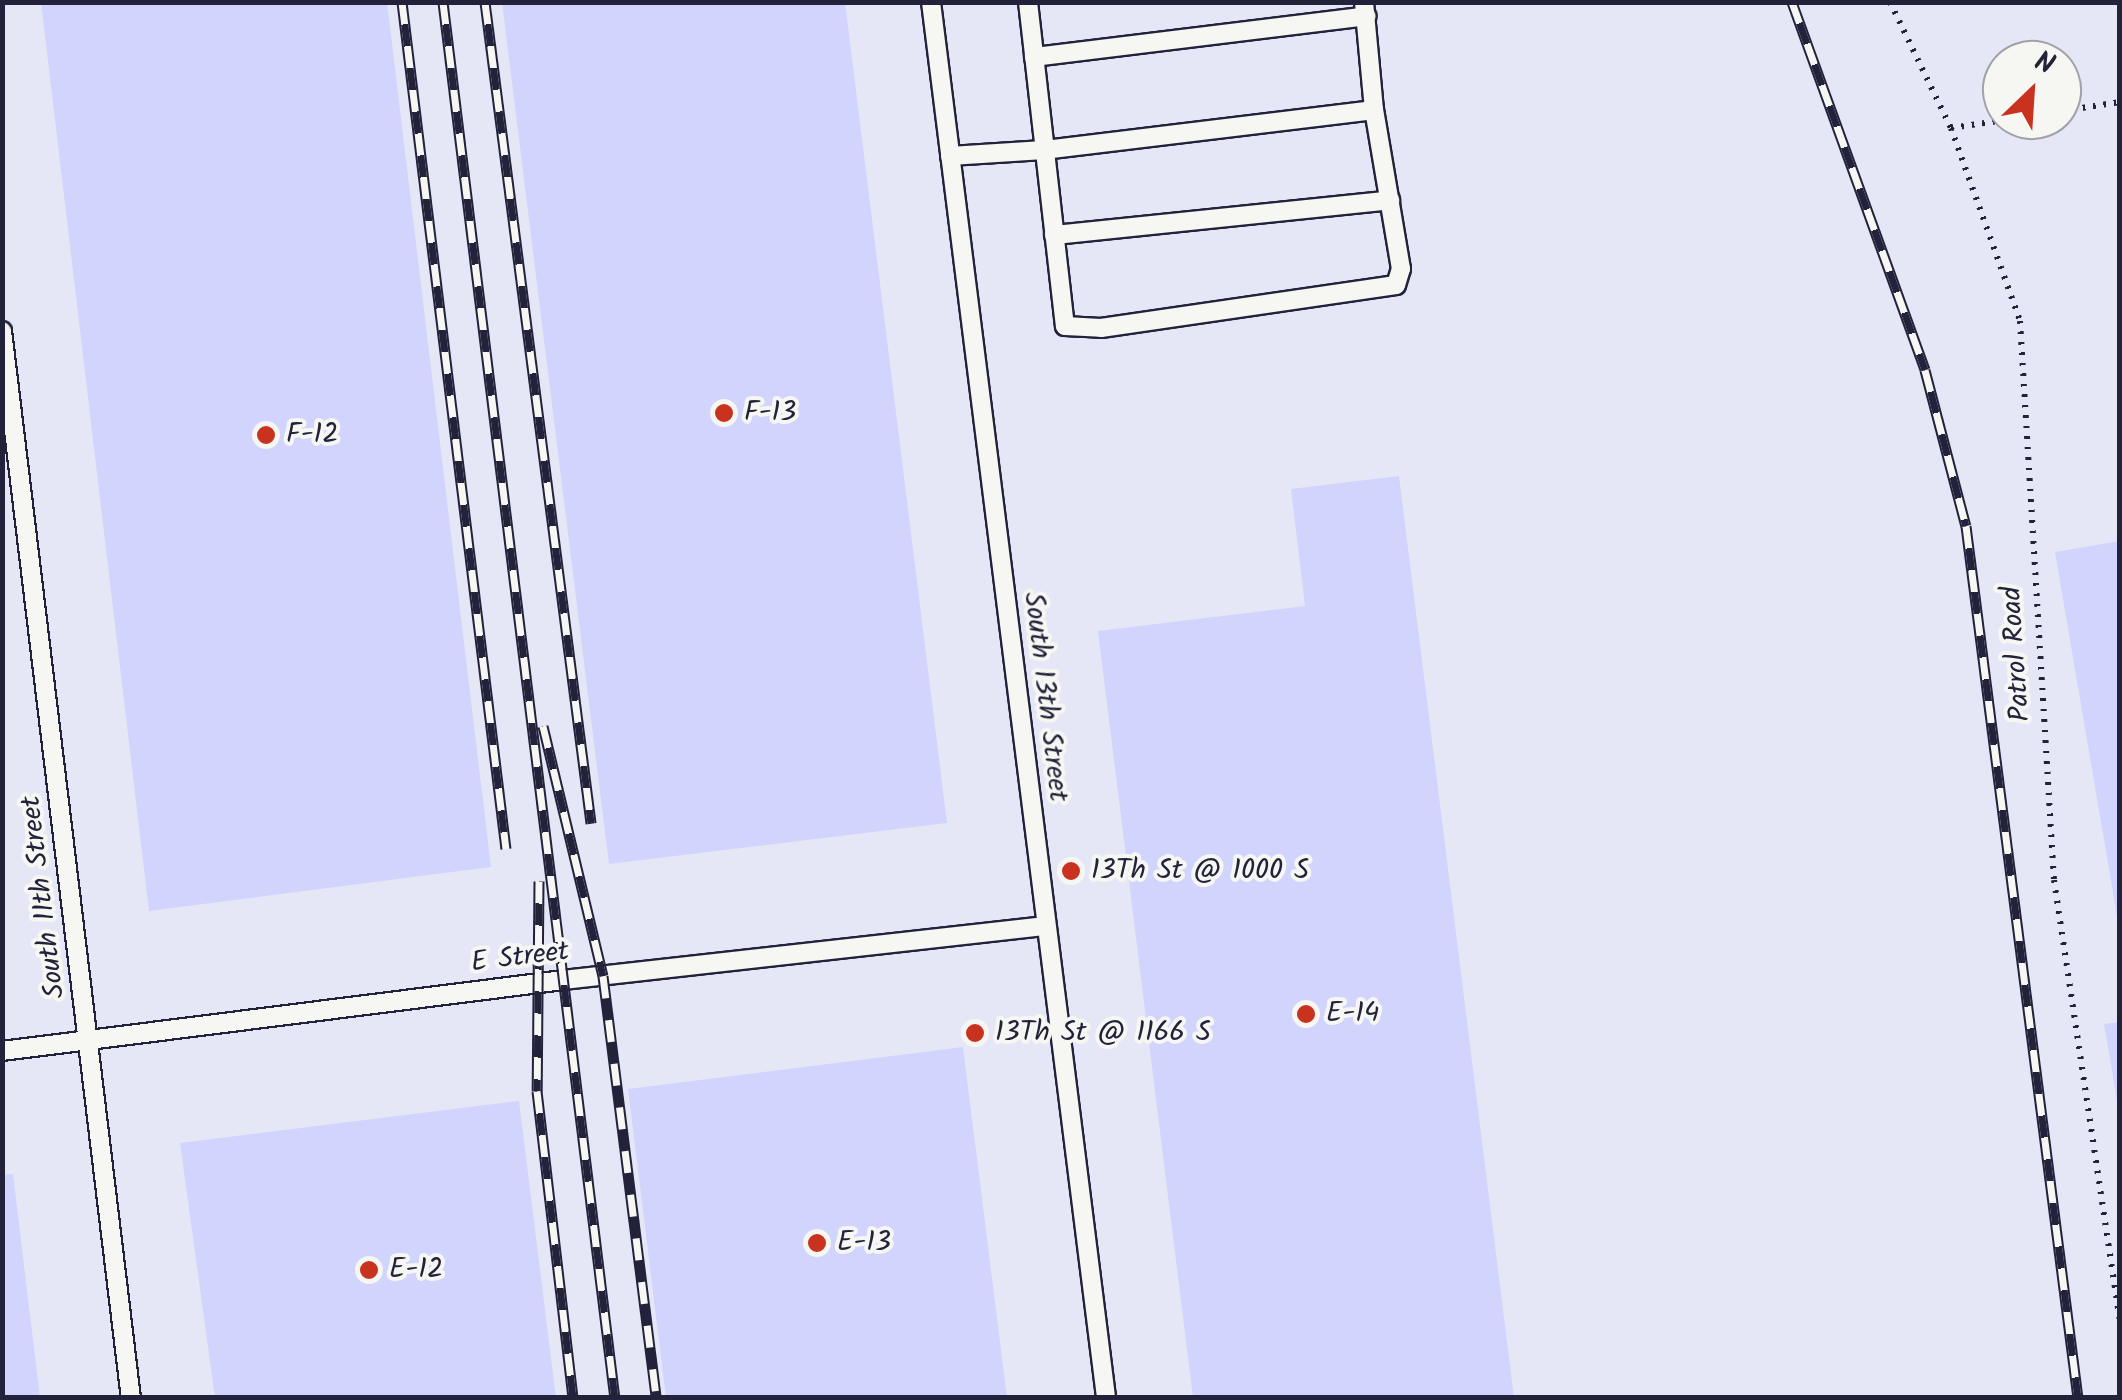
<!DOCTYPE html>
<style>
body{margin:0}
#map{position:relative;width:2122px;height:1400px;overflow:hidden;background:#efeff4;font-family:Kalam,sans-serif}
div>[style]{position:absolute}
.built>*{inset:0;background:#e6e7f6}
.building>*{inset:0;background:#d1d4fc}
.path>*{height:6px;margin-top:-3px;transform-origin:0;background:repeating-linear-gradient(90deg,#22223b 0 2.5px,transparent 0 10.5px)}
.roads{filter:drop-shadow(2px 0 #22223b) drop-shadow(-2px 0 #22223b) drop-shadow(0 2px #22223b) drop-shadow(0 -2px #22223b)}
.service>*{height:18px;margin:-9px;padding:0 9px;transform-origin:9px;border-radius:9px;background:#f6f6f2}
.rail>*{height:11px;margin-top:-5.5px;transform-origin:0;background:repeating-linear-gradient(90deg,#f6f6f2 0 22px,#22223b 0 44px);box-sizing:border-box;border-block:2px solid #22223b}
.dots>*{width:28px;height:28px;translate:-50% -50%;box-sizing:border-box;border:5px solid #f6f6f2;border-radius:50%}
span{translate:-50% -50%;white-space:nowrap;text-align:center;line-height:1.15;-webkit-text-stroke:8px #f6f6f2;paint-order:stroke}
.poi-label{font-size:28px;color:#22223b}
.left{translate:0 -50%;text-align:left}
.street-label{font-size:28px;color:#22223b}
.frame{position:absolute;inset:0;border:5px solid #22223b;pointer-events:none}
.north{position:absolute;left:1982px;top:40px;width:100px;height:100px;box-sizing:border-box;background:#f6f6f2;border:2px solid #a1a1a9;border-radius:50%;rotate:25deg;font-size:28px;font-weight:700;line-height:40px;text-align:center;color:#22223b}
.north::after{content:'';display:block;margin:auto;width:35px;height:45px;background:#c8321e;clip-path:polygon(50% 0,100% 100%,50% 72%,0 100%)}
</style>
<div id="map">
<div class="built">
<div style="clip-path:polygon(evenodd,3px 3px,2119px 3px,2119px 1397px,3px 1397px,3px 3px,2002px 60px,2062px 60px,2062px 120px,2002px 120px,2002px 60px)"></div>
</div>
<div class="building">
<div style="clip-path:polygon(41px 2px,387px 2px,491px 867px,149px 911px)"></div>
<div style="clip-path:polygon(502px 2px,845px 2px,947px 823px,609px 864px)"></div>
<div style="clip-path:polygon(1399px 476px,1514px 1398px,1193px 1398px,1098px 631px,1305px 606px,1291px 489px)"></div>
<div style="clip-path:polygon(2120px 541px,2120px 916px,2117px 916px,2055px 552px)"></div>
<div style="clip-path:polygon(2120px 1022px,2120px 1100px,2117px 1100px,2104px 1024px)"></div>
<div style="clip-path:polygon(963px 1047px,1007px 1398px,666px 1398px,628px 1089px)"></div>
<div style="clip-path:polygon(519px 1101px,556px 1398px,215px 1398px,180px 1143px)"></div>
<div style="clip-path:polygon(13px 1174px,40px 1398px,2px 1398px,2px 1175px)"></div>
</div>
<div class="path">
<div style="left:1890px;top:2px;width:140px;rotate:64.2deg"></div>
<div style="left:1951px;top:128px;width:205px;rotate:70.3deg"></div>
<div style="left:2020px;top:321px;width:560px;rotate:86.52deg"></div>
<div style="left:2054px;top:880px;width:449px;rotate:81.5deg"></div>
<div style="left:2062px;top:111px;width:59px;rotate:-8.8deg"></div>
<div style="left:1951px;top:128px;width:54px;rotate:-8.6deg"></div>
</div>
<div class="roads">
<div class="service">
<div style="left:931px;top:2px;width:1407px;rotate:82.85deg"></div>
<div style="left:1028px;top:2px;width:326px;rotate:83.5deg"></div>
<div style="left:1065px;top:326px;width:36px;rotate:3deg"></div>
<div style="left:1101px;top:328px;width:298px;rotate:-8.3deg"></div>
<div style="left:1396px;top:285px;width:17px;rotate:-73deg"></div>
<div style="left:1401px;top:269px;width:161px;rotate:-99.6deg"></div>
<div style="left:1374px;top:110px;width:108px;rotate:-95.3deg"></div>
<div style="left:1034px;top:57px;width:335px;rotate:-7deg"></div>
<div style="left:950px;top:156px;width:94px;rotate:-3.7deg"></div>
<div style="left:1044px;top:150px;width:332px;rotate:-6.9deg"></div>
<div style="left:1054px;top:235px;width:338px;rotate:-5.9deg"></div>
<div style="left:2px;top:331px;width:1075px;rotate:83.11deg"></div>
<div style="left:2px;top:1051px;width:565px;rotate:-7.21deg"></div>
<div style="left:563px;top:980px;width:486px;rotate:-6.4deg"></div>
</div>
</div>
<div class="rail">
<div style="left:402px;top:2px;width:853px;rotate:83deg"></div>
<div style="left:443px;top:2px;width:1407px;rotate:82.98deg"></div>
<div style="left:485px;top:2px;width:828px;rotate:82.64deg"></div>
<div style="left:1792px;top:2px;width:391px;rotate:70.1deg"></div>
<div style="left:1925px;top:370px;width:161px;rotate:75.3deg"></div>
<div style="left:1966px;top:526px;width:879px;rotate:82.68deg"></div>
<div style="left:543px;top:726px;width:257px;rotate:76.5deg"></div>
<div style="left:603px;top:976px;width:425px;rotate:82.8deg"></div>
<div style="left:539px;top:881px;width:210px;rotate:90.5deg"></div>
<div style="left:537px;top:1091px;width:309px;rotate:83.3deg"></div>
</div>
<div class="dots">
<div style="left:724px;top:413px;background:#c8321e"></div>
<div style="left:266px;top:435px;background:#c8321e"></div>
<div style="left:1071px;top:871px;background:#c8321e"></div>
<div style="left:1306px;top:1014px;background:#c8321e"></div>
<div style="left:975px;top:1033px;background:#c8321e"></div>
<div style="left:817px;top:1243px;background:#c8321e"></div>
<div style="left:369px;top:1270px;background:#c8321e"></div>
</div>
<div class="poi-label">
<span class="left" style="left:744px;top:413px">F-13</span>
<span class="left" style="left:286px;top:435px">F-12</span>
<span class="left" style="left:1091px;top:871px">13Th St @ 1000 S</span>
<span class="left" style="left:1326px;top:1014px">E-14</span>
<span class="left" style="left:995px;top:1033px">13Th St @ 1166 S</span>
<span class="left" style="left:837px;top:1243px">E-13</span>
<span class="left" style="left:389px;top:1270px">E-12</span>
</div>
<div class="street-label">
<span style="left:2017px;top:654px;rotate:-94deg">Patrol Road</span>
<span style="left:1045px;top:697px;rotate:83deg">South 13th Street</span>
<span style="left:44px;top:897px;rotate:-97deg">South 11th Street</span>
<span style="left:520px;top:958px;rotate:-7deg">E Street</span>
</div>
<div class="frame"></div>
<div class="north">N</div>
</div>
